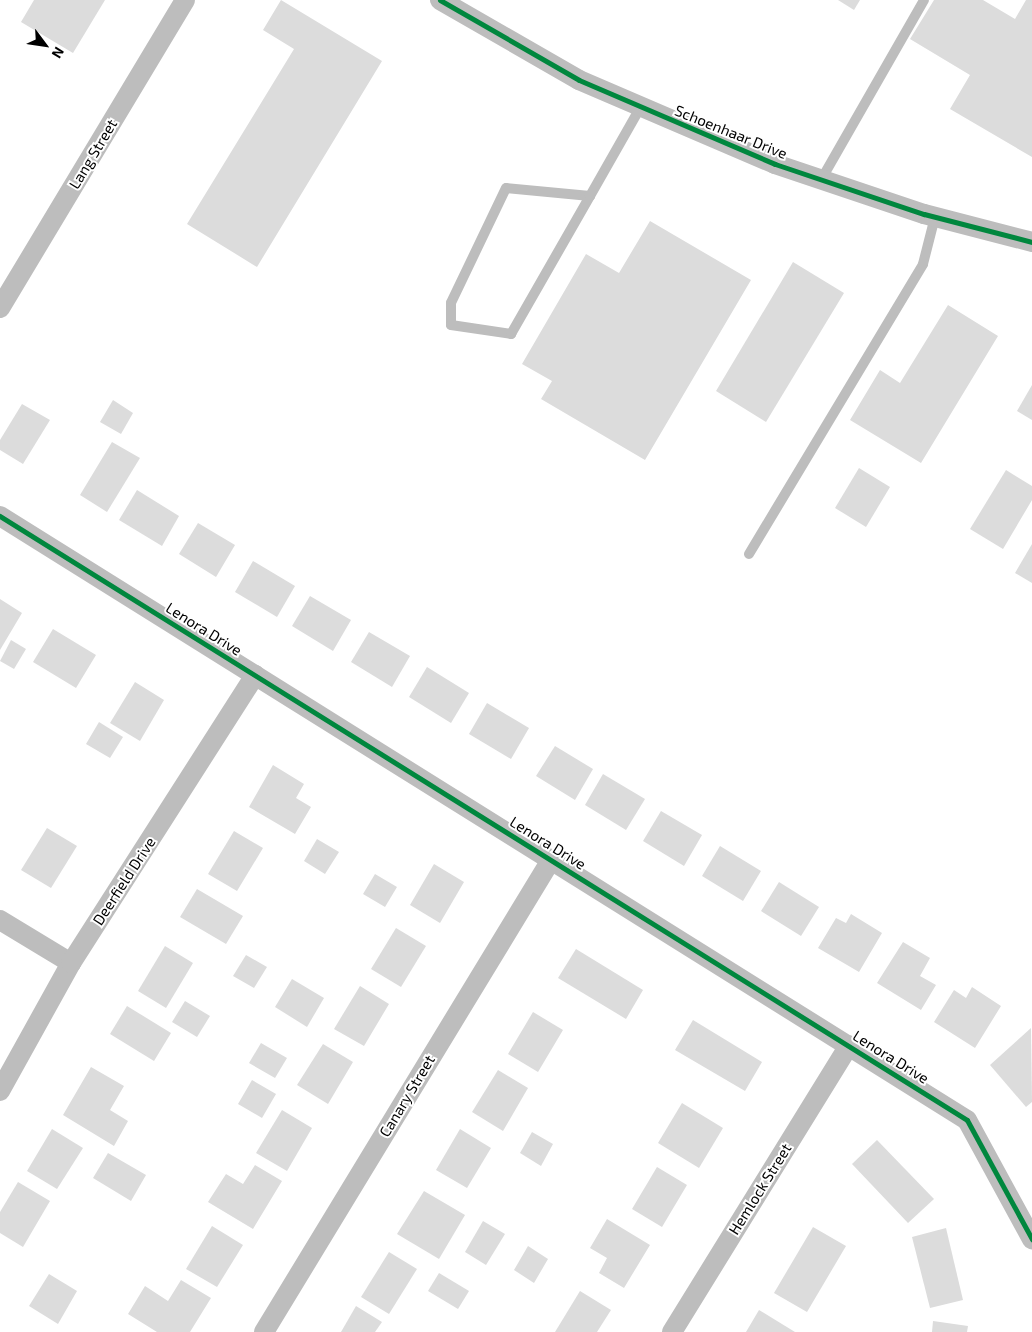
<!DOCTYPE html>
<style>
body{margin:0}
#map{position:relative;width:1032px;height:1332px;overflow:hidden;background:#fff;font-family:"Exo 2",sans-serif}
div>[style]{position:absolute}
.building>*{inset:0;background:#dcdcdc}
.service>*{height:10px;margin:-5px;padding:0 5px;transform-origin:5px;border-radius:5px;background:#bdbdbd}
.minor>*{height:20px;margin:-10px;padding:0 10px;transform-origin:10px;border-radius:10px;background:#bdbdbd}
.cycleway>*{height:5px;margin:-2.5px;padding:0 2.5px;transform-origin:2.5px;border-radius:2.5px;background:#00873e}
span{translate:-50% -50%;white-space:nowrap;text-align:center;line-height:1.15;-webkit-text-stroke:4px #fff;paint-order:stroke}
.street-label{font-size:15px;color:#000}
.north{position:absolute;left:20px;top:20px;width:50px;height:50px;-webkit-text-stroke:4px #fff;paint-order:stroke;rotate:121deg;font-size:14px;font-weight:700;line-height:20px;text-align:center;color:#000}
.north::after{content:'';display:block;margin:auto;width:18px;height:22px;background:#000;clip-path:polygon(50% 0,100% 100%,50% 72%,0 100%)}
</style>
<div id="map">
<div class="building">
<div style="clip-path:polygon(34px 0,105px 0,73px 53px,21px 22px)"></div>
<div style="clip-path:polygon(281px 0,382px 61px,257px 267px,187px 224px,294px 49px,263px 30px)"></div>
<div style="clip-path:polygon(838px 0,860px 0,854px 10px)"></div>
<div style="clip-path:polygon(934px 0,983px 0,1015px 19px,1026px 0,1032px 0,1032px 157px,950px 109px,970px 75px,910px 39px)"></div>
<div style="clip-path:polygon(650px 221px,751px 280px,645px 460px,541px 399px,552px 381px,522px 364px,586px 254px,619px 273px)"></div>
<div style="clip-path:polygon(793px 262px,844px 293px,766px 422px,716px 391px)"></div>
<div style="clip-path:polygon(948px 305px,998px 336px,921px 463px,850px 420px,880px 370px,900px 383px)"></div>
<div style="clip-path:polygon(1032px 385px,1032px 420px,1017px 411px)"></div>
<div style="clip-path:polygon(113px 400px,133px 413px,121px 434px,100px 422px)"></div>
<div style="clip-path:polygon(22px 404px,50px 420px,23px 464px,0 450px,0 440px)"></div>
<div style="clip-path:polygon(112px 442px,140px 458px,107px 512px,80px 495px)"></div>
<div style="clip-path:polygon(859px 468px,890px 487px,866px 527px,835px 508px)"></div>
<div style="clip-path:polygon(1006px 470px,1032px 486px,1032px 500px,1003px 549px,970px 529px)"></div>
<div style="clip-path:polygon(137px 490px,179px 516px,162px 546px,119px 520px)"></div>
<div style="clip-path:polygon(198px 523px,235px 545px,216px 577px,179px 554px)"></div>
<div style="clip-path:polygon(1032px 544px,1032px 583px,1015px 573px)"></div>
<div style="clip-path:polygon(253px 561px,295px 586px,277px 617px,235px 592px)"></div>
<div style="clip-path:polygon(310px 596px,351px 620px,333px 651px,292px 626px)"></div>
<div style="clip-path:polygon(0 599px,22px 613px,0 650px)"></div>
<div style="clip-path:polygon(53px 629px,96px 655px,76px 688px,33px 662px)"></div>
<div style="clip-path:polygon(369px 632px,410px 656px,392px 687px,351px 662px)"></div>
<div style="clip-path:polygon(11px 640px,26px 649px,14px 669px,0 661px)"></div>
<div style="clip-path:polygon(427px 667px,469px 693px,451px 723px,409px 697px)"></div>
<div style="clip-path:polygon(135px 682px,164px 700px,140px 741px,110px 723px)"></div>
<div style="clip-path:polygon(487px 703px,529px 728px,511px 759px,469px 734px)"></div>
<div style="clip-path:polygon(99px 722px,123px 737px,110px 758px,86px 744px)"></div>
<div style="clip-path:polygon(555px 746px,593px 769px,575px 800px,536px 776px)"></div>
<div style="clip-path:polygon(273px 765px,304px 784px,296px 798px,311px 807px,295px 834px,249px 807px)"></div>
<div style="clip-path:polygon(603px 774px,645px 799px,626px 830px,585px 805px)"></div>
<div style="clip-path:polygon(661px 811px,702px 835px,684px 866px,643px 841px)"></div>
<div style="clip-path:polygon(47px 828px,77px 846px,51px 888px,21px 870px)"></div>
<div style="clip-path:polygon(234px 831px,263px 848px,237px 891px,208px 874px)"></div>
<div style="clip-path:polygon(317px 839px,339px 852px,325px 874px,304px 861px)"></div>
<div style="clip-path:polygon(720px 846px,761px 871px,743px 901px,702px 876px)"></div>
<div style="clip-path:polygon(434px 864px,464px 882px,440px 923px,410px 905px)"></div>
<div style="clip-path:polygon(375px 874px,397px 887px,385px 907px,363px 894px)"></div>
<div style="clip-path:polygon(779px 882px,819px 907px,801px 936px,761px 911px)"></div>
<div style="clip-path:polygon(197px 889px,243px 916px,226px 944px,180px 917px)"></div>
<div style="clip-path:polygon(851px 914px,882px 933px,859px 972px,818px 948px,836px 918px,846px 923px)"></div>
<div style="clip-path:polygon(396px 928px,426px 946px,401px 987px,371px 969px)"></div>
<div style="clip-path:polygon(903px 942px,930px 958px,920px 976px,936px 985px,921px 1010px,877px 983px)"></div>
<div style="clip-path:polygon(165px 946px,193px 963px,166px 1008px,138px 991px)"></div>
<div style="clip-path:polygon(576px 949px,643px 990px,626px 1019px,558px 978px)"></div>
<div style="clip-path:polygon(246px 955px,267px 967px,254px 988px,233px 976px)"></div>
<div style="clip-path:polygon(292px 979px,324px 998px,307px 1027px,275px 1007px)"></div>
<div style="clip-path:polygon(360px 986px,389px 1004px,364px 1046px,334px 1029px)"></div>
<div style="clip-path:polygon(972px 987px,1001px 1006px,975px 1048px,934px 1022px,954px 990px,966px 998px)"></div>
<div style="clip-path:polygon(185px 1001px,210px 1016px,197px 1037px,172px 1022px)"></div>
<div style="clip-path:polygon(127px 1006px,171px 1033px,154px 1061px,110px 1034px)"></div>
<div style="clip-path:polygon(533px 1012px,563px 1030px,538px 1072px,508px 1054px)"></div>
<div style="clip-path:polygon(693px 1020px,762px 1062px,745px 1091px,675px 1050px)"></div>
<div style="clip-path:polygon(1031px 1028px,1032px 1102px,1026px 1107px,990px 1065px)"></div>
<div style="clip-path:polygon(261px 1043px,287px 1058px,275px 1078px,249px 1063px)"></div>
<div style="clip-path:polygon(323px 1044px,353px 1062px,328px 1104px,297px 1085px)"></div>
<div style="clip-path:polygon(91px 1067px,124px 1086px,110px 1110px,128px 1121px,114px 1146px,63px 1115px)"></div>
<div style="clip-path:polygon(498px 1070px,528px 1088px,503px 1131px,472px 1112px)"></div>
<div style="clip-path:polygon(252px 1080px,276px 1094px,262px 1118px,238px 1104px)"></div>
<div style="clip-path:polygon(682px 1103px,723px 1128px,699px 1168px,658px 1143px)"></div>
<div style="clip-path:polygon(282px 1110px,312px 1128px,287px 1171px,256px 1153px)"></div>
<div style="clip-path:polygon(52px 1129px,83px 1148px,57px 1189px,27px 1171px)"></div>
<div style="clip-path:polygon(460px 1129px,491px 1148px,467px 1188px,436px 1170px)"></div>
<div style="clip-path:polygon(532px 1132px,553px 1144px,541px 1166px,520px 1153px)"></div>
<div style="clip-path:polygon(877px 1140px,934px 1199px,908px 1223px,852px 1164px)"></div>
<div style="clip-path:polygon(108px 1153px,146px 1175px,131px 1201px,93px 1178px)"></div>
<div style="clip-path:polygon(255px 1165px,282px 1181px,253px 1229px,208px 1202px,226px 1174px,243px 1184px)"></div>
<div style="clip-path:polygon(657px 1167px,687px 1185px,662px 1227px,632px 1209px)"></div>
<div style="clip-path:polygon(18px 1182px,50px 1201px,23px 1247px,0 1233px,0 1212px)"></div>
<div style="clip-path:polygon(424px 1191px,465px 1215px,439px 1259px,397px 1234px)"></div>
<div style="clip-path:polygon(607px 1219px,650px 1245px,624px 1288px,599px 1273px,607px 1258px,590px 1248px)"></div>
<div style="clip-path:polygon(483px 1221px,505px 1234px,486px 1265px,465px 1252px)"></div>
<div style="clip-path:polygon(212px 1226px,243px 1245px,217px 1287px,186px 1269px)"></div>
<div style="clip-path:polygon(813px 1227px,846px 1246px,807px 1312px,774px 1293px)"></div>
<div style="clip-path:polygon(946px 1228px,963px 1300px,930px 1308px,912px 1237px)"></div>
<div style="clip-path:polygon(528px 1246px,548px 1259px,534px 1283px,514px 1270px)"></div>
<div style="clip-path:polygon(389px 1252px,417px 1269px,389px 1314px,361px 1297px)"></div>
<div style="clip-path:polygon(439px 1273px,469px 1291px,458px 1309px,428px 1291px)"></div>
<div style="clip-path:polygon(49px 1274px,77px 1291px,58px 1324px,29px 1306px)"></div>
<div style="clip-path:polygon(181px 1280px,211px 1298px,190px 1332px,157px 1332px,128px 1314px,145px 1286px,168px 1301px)"></div>
<div style="clip-path:polygon(580px 1291px,611px 1310px,597px 1332px,555px 1332px)"></div>
<div style="clip-path:polygon(356px 1306px,382px 1322px,375px 1332px,341px 1332px)"></div>
<div style="clip-path:polygon(759px 1310px,795px 1332px,746px 1332px)"></div>
<div style="clip-path:polygon(933px 1321px,968px 1326px,967px 1332px,932px 1332px)"></div>
</div>
<div class="service">
<div style="left:821px;top:180px;width:207px;rotate:-60.2deg"></div>
<div style="left:590px;top:196px;width:84px;rotate:-174.6deg"></div>
<div style="left:506px;top:188px;width:127px;rotate:115.6deg"></div>
<div style="left:451px;top:303px;width:22px;rotate:90deg"></div>
<div style="left:451px;top:325px;width:61px;rotate:8.5deg"></div>
<div style="left:511px;top:334px;width:159px;rotate:-60.2deg"></div>
<div style="left:590px;top:196px;width:101px;rotate:-60.4deg"></div>
<div style="left:749px;top:554px;width:338px;rotate:-59deg"></div>
<div style="left:923px;top:264px;width:49px;rotate:-75.7deg"></div>
</div>
<div class="minor">
<div style="left:440px;top:0;width:160px;rotate:29.9deg"></div>
<div style="left:579px;top:80px;width:213px;rotate:23.2deg"></div>
<div style="left:775px;top:164px;width:157px;rotate:18.6deg"></div>
<div style="left:924px;top:214px;width:112px;rotate:14.5deg"></div>
<div style="left:0;top:308px;width:359px;rotate:-59deg"></div>
<div style="left:0;top:516px;width:1140px;rotate:31.99deg"></div>
<div style="left:967px;top:1120px;width:136px;rotate:61.4deg"></div>
<div style="left:0;top:920px;width:83px;rotate:31.2deg"></div>
<div style="left:0;top:1091px;width:146px;rotate:-61deg"></div>
<div style="left:71px;top:963px;width:342px;rotate:-57.4deg"></div>
<div style="left:264px;top:1332px;width:552px;rotate:-58.7deg"></div>
<div style="left:672px;top:1332px;width:337px;rotate:-58.3deg"></div>
</div>
<div class="cycleway">
<div style="left:440px;top:0;width:160px;rotate:29.9deg"></div>
<div style="left:579px;top:80px;width:213px;rotate:23.2deg"></div>
<div style="left:775px;top:164px;width:157px;rotate:18.6deg"></div>
<div style="left:924px;top:214px;width:112px;rotate:14.5deg"></div>
<div style="left:0;top:516px;width:1140px;rotate:31.99deg"></div>
<div style="left:967px;top:1120px;width:136px;rotate:61.4deg"></div>
</div>
<div class="street-label">
<span style="left:731px;top:132px;rotate:22deg">Schoenhaar Drive</span>
<span style="left:93px;top:154px;rotate:-59deg">Lang Street</span>
<span style="left:204px;top:629px;rotate:32deg">Lenora Drive</span>
<span style="left:548px;top:843px;rotate:32deg">Lenora Drive</span>
<span style="left:124px;top:881px;rotate:-57deg">Deerfield Drive</span>
<span style="left:891px;top:1057px;rotate:32deg">Lenora Drive</span>
<span style="left:407px;top:1096px;rotate:-59deg">Canary Street</span>
<span style="left:760px;top:1189px;rotate:-58deg">Hemlock Street</span>
</div>
<div class="north">N</div>
</div>
